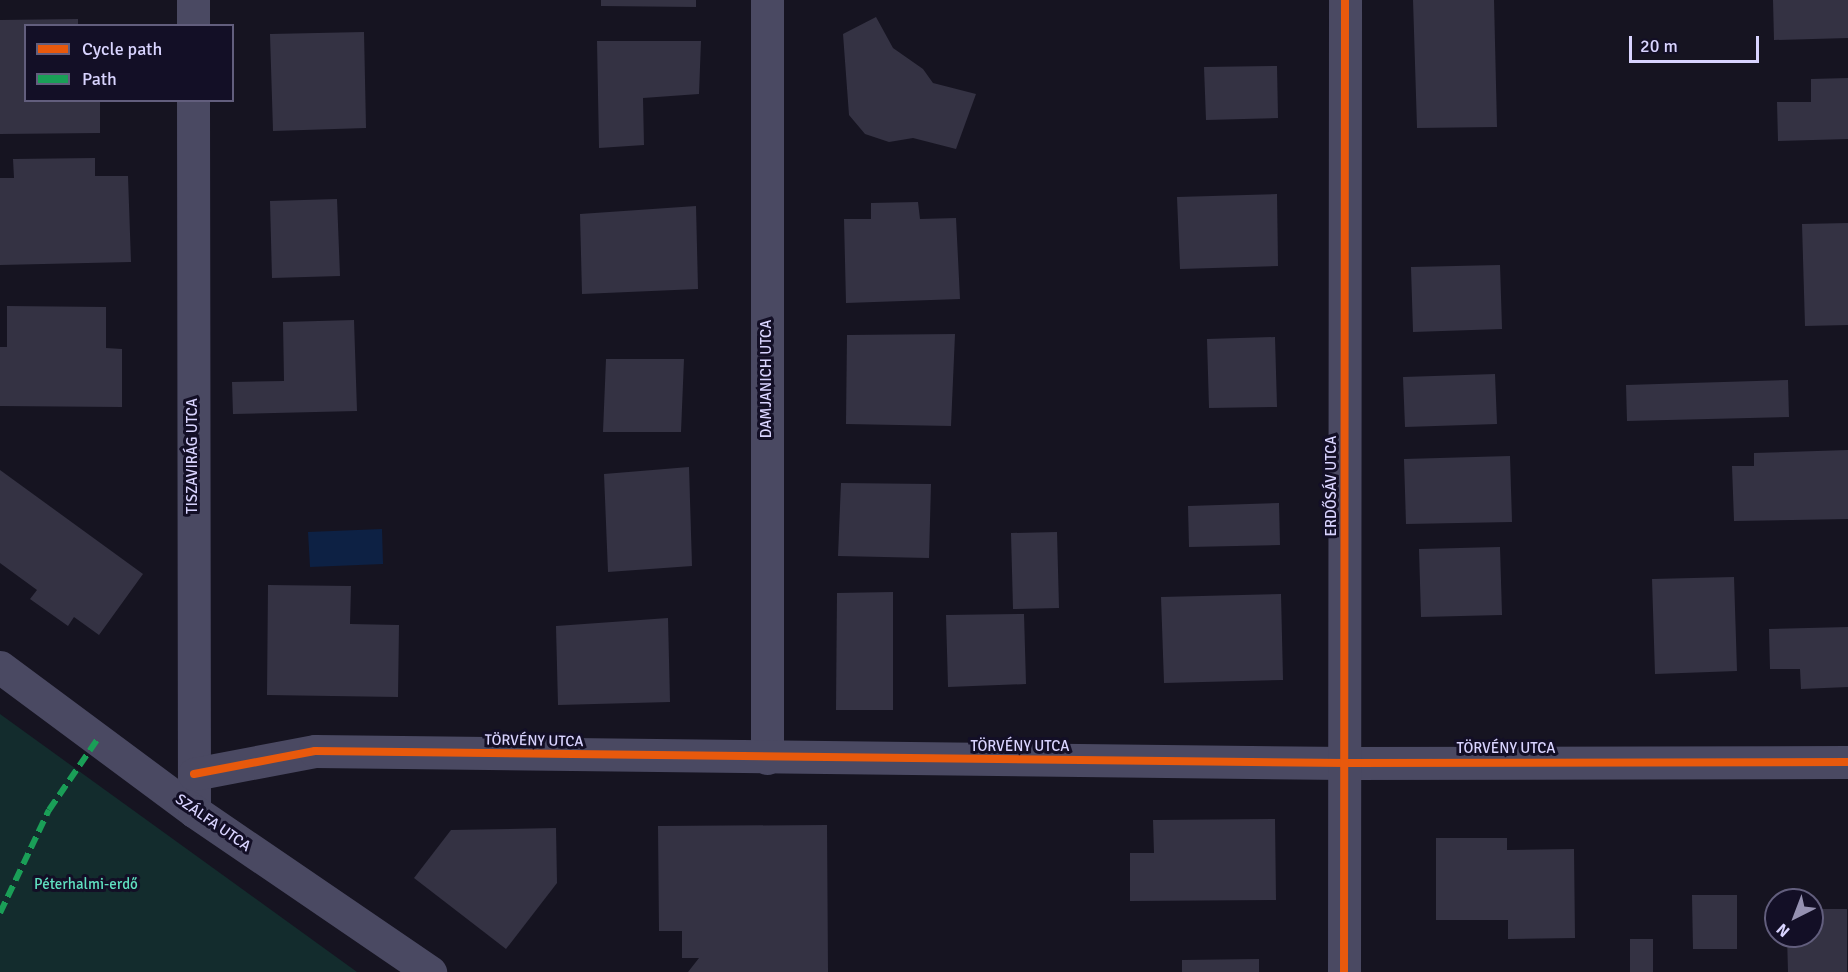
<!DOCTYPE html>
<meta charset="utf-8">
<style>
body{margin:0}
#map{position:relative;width:1848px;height:972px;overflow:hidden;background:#161421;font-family:Signika,sans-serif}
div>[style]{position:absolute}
.green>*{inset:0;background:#132c2d}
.water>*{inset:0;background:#0d2144}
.building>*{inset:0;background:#343243}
.minor>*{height:33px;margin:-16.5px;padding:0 16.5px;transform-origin:16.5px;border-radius:16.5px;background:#4a4962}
.quiet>*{height:6px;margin-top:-3px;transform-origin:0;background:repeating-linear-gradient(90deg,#1a9f57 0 12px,transparent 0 18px)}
.cycleway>*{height:8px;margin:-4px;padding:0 4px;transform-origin:4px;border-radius:4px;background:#e8590c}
span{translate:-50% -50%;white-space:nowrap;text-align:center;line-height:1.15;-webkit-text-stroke:6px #130f26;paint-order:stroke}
.street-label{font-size:15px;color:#d9d4ff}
.park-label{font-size:15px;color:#5fe0c0}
.legend{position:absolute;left:24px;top:24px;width:210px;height:78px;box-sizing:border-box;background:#130f26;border:2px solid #625e7d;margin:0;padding:8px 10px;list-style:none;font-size:18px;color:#d9d4ff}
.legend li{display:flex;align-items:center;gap:12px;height:30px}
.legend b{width:30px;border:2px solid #625e7d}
.north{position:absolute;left:1764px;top:888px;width:60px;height:60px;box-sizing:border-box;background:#130f26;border:2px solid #625e7d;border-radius:50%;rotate:222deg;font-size:16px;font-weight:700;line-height:24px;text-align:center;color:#d9d4ff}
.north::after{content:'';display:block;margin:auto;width:21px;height:27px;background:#9591b1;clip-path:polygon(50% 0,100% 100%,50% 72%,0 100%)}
.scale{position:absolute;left:1629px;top:36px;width:130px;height:27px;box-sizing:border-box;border:3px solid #d9d4ff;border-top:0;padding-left:8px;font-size:18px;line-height:21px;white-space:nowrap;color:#d9d4ff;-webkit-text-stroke:4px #130f26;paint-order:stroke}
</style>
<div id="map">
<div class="green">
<div style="clip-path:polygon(0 714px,357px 972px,0 972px)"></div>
</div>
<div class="water">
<div style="clip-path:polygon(382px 529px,383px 564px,310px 567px,308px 532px)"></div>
</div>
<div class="building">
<div style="clip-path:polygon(601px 0,696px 0,696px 7px,601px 6px)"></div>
<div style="clip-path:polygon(1413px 0,1494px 0,1497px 127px,1417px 128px)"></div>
<div style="clip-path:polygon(1773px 0,1848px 0,1848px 38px,1774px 40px)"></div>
<div style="clip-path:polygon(876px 17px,893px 48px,923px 69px,933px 83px,976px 94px,956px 149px,913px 138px,889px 142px,865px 134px,849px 115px,843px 34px)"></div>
<div style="clip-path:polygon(78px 19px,78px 26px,26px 26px,26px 100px,100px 100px,100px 133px,0 134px,0 20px)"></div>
<div style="clip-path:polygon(364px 32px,366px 128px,273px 131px,270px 34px)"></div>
<div style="clip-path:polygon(597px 41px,701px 41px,699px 94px,643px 98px,644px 145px,599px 148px)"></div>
<div style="clip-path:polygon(1277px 66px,1278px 118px,1206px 120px,1204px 67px)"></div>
<div style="clip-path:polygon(1848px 78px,1848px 139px,1778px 141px,1777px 102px,1811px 102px,1811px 79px)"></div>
<div style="clip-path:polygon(95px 158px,95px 176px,128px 176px,131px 262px,0 265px,0 178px,14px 178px,13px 159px)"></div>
<div style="clip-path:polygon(1277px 194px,1278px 266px,1180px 269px,1177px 197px)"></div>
<div style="clip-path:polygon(337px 199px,340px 276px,272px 278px,270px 201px)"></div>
<div style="clip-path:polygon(918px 202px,920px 219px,956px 218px,960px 299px,846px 303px,844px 219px,871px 219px,871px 203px)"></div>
<div style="clip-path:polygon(696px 206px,698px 289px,582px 294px,580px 214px)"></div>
<div style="clip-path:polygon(1848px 223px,1848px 325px,1805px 326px,1802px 224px)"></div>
<div style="clip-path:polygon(1500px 265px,1502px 329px,1413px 332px,1411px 267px)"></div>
<div style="clip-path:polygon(7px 306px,106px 307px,106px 348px,122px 349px,122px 407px,0 406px,0 347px,7px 347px)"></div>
<div style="clip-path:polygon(354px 320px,357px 411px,233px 414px,232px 382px,284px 381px,283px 322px)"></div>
<div style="clip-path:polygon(955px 334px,951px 426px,846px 424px,847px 335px)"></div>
<div style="clip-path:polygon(1275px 337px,1277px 407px,1209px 408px,1207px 339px)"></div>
<div style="clip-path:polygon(606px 359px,684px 359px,681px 432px,603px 432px)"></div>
<div style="clip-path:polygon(1495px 374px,1497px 424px,1405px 427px,1403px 377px)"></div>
<div style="clip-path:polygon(1788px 380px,1789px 417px,1627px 421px,1626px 385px)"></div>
<div style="clip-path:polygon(1848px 450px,1848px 519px,1734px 521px,1732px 466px,1754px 466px,1754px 453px)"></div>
<div style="clip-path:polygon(1510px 456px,1512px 522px,1406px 524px,1404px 459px)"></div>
<div style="clip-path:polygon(689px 467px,692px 566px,608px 572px,604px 474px)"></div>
<div style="clip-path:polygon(0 470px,143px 574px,99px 635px,74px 617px,68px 626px,30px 599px,37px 590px,0 563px)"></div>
<div style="clip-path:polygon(841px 483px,931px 484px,929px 558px,838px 556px)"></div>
<div style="clip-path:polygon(1279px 503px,1280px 545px,1189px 547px,1188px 506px)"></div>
<div style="clip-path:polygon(1057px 532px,1059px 608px,1013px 609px,1011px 533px)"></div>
<div style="clip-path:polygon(1500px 547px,1502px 615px,1421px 617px,1419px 549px)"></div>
<div style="clip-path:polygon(1734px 577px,1737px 671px,1655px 674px,1652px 579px)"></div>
<div style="clip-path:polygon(268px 585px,351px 586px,350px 624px,399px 625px,398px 697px,267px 695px)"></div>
<div style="clip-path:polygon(893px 592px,893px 710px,836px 710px,837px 593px)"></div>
<div style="clip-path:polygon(1281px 594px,1283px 680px,1164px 683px,1161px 597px)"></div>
<div style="clip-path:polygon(1024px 614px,1026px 684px,948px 687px,946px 615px)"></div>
<div style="clip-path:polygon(668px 618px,670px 702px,558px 705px,556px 626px)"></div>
<div style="clip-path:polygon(1848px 627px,1848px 687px,1801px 689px,1800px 669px,1770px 669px,1769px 629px)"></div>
<div style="clip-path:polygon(1275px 819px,1276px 900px,1130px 901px,1130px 853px,1154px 853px,1153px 820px)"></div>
<div style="clip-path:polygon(827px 825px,828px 972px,688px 972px,699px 958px,682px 958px,682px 931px,659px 931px,658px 826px)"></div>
<div style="clip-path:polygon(556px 828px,557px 883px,506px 949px,414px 878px,451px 830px)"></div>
<div style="clip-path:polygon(1436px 838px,1507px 838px,1507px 850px,1574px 849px,1575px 938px,1508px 939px,1508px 920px,1436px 920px)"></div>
<div style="clip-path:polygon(1692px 895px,1737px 895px,1737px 949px,1693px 949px)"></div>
<div style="clip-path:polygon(1812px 909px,1847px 909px,1847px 972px,1788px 972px,1787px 936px,1812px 936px)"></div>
<div style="clip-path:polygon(1630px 939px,1653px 939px,1653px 972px,1630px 972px)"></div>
<div style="clip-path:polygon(1259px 959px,1259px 972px,1182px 972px,1182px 960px)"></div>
</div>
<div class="minor">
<div style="left:193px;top:0;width:26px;rotate:90deg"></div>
<div style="left:193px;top:100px;width:711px;rotate:89.92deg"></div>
<div style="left:0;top:667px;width:242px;rotate:36.6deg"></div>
<div style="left:194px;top:811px;width:286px;rotate:34.3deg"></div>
<div style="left:767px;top:758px;width:758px;rotate:-90deg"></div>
<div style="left:194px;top:774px;width:123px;rotate:-10.8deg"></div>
<div style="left:315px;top:751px;width:1030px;rotate:0.67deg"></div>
<div style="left:1345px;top:763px;width:503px;rotate:-0.11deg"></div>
<div style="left:1344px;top:972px;width:972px;rotate:-89.94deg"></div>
</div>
<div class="quiet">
<div style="left:0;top:913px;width:114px;rotate:-64.6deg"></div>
<div style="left:49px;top:810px;width:85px;rotate:-55.6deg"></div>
</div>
<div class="cycleway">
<div style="left:194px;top:774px;width:123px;rotate:-10.8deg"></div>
<div style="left:315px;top:751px;width:1030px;rotate:0.67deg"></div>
<div style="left:1345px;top:763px;width:503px;rotate:-0.11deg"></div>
<div style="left:1344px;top:972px;width:972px;rotate:-89.94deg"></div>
</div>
<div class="street-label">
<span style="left:767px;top:379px;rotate:-90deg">DAMJANICH UTCA</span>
<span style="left:193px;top:456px;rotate:-90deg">TISZAVIRÁG UTCA</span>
<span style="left:1332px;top:486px;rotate:-90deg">ERDŐSÁV UTCA</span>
<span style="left:534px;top:741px;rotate:1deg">TÖRVÉNY UTCA</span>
<span style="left:1020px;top:747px">TÖRVÉNY UTCA</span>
<span style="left:1506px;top:749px">TÖRVÉNY UTCA</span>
<span style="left:213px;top:823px;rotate:35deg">SZÁLFA UTCA</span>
</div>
<div class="park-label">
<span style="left:86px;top:885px">Péterhalmi-erdő</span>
</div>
<ul class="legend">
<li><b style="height:8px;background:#e8590c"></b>Cycle path</li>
<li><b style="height:8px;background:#1a9f57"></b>Path</li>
</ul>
<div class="north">N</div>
<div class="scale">20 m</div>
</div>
